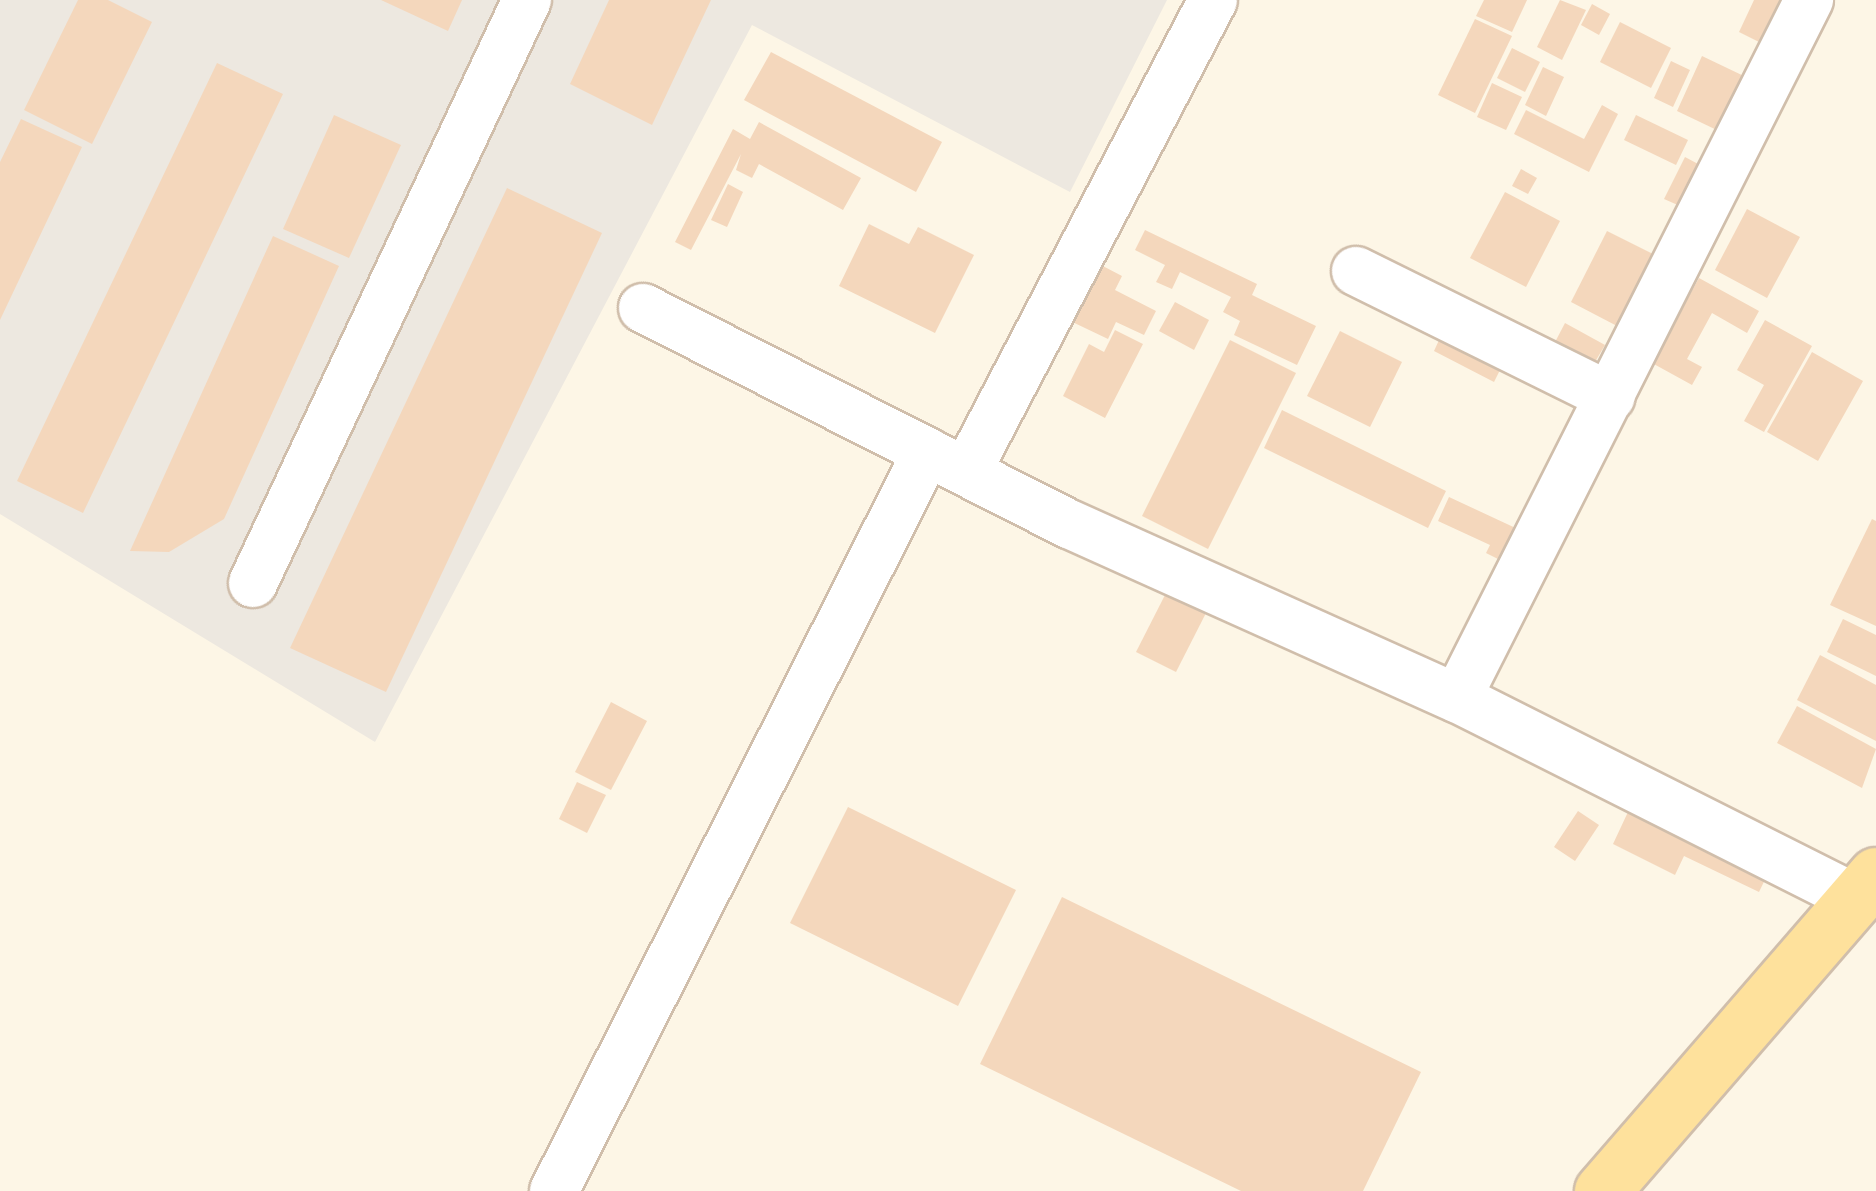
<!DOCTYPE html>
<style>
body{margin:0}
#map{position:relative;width:1876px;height:1191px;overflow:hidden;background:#fdf6e6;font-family:"Work Sans",sans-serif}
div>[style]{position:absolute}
.industrial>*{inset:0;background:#ede8e0}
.building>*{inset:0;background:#f4d7bc}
.roads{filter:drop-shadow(2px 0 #d0beab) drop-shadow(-2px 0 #d0beab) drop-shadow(0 2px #d0beab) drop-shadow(0 -2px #d0beab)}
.minor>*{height:48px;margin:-24px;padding:0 24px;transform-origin:24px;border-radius:24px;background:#fff}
.major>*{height:55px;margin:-27.5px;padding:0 27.5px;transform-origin:27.5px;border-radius:27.5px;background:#fee19c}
span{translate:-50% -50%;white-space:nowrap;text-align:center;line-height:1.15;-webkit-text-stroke:8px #fff9ee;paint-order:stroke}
</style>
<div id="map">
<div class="industrial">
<div style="clip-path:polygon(0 0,1167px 0,1070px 192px,752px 25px,375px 742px,0 514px)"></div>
</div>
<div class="building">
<div style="clip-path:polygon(78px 0,108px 0,152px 22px,92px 144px,24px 110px)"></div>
<div style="clip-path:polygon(381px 0,462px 0,448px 31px)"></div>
<div style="clip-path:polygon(609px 0,711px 0,652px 125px,570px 84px)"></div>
<div style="clip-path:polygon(1484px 0,1527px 0,1512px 32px,1476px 16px)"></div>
<div style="clip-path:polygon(1560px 0,1586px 10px,1562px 60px,1537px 47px)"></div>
<div style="clip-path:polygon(1754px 0,1791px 0,1769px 47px,1739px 32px)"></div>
<div style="clip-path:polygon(1592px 4px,1610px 14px,1599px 35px,1581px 25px)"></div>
<div style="clip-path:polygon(1475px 19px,1512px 36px,1475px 113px,1438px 95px)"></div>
<div style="clip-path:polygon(1620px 22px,1671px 48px,1651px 88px,1600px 62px)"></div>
<div style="clip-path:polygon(1512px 48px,1540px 62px,1525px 92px,1497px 78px)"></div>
<div style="clip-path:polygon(771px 52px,942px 142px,916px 192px,744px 100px)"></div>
<div style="clip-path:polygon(1702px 56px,1748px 78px,1723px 133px,1677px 111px)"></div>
<div style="clip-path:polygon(1671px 61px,1690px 70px,1673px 107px,1654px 98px)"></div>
<div style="clip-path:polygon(217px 63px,283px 94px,83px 513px,17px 481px)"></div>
<div style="clip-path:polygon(1543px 67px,1564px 77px,1546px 116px,1525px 105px)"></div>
<div style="clip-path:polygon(1492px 83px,1522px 97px,1506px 130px,1477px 117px)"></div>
<div style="clip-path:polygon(1602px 105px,1618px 114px,1589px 172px,1514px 134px,1526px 110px,1584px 139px)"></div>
<div style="clip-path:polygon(334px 115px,401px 145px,349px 258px,283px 229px)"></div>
<div style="clip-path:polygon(1636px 115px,1688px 140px,1676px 165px,1624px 140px)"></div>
<div style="clip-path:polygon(21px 119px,82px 147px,0 320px,0 162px)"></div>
<div style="clip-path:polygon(759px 122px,861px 178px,843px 210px,759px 164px,752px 178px,736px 170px,741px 154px,691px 250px,675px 242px,733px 129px,750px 139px)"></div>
<div style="clip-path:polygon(1685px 157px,1700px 165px,1680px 206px,1664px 199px)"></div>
<div style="clip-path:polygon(1521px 169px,1537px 178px,1528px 194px,1512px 186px)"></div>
<div style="clip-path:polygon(728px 184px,743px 192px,727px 227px,711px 220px)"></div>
<div style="clip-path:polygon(507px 188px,602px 233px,386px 692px,290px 648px)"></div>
<div style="clip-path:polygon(1505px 192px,1560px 221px,1526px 287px,1470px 258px)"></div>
<div style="clip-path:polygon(1747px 209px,1800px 237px,1767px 298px,1715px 270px)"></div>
<div style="clip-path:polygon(869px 224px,909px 244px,918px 227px,974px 255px,935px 333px,839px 286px)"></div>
<div style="clip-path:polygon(1145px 230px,1257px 284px,1252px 295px,1316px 326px,1297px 365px,1234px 335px,1240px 321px,1223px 312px,1231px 297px,1180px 272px,1172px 289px,1156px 282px,1165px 265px,1135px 250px)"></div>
<div style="clip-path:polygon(1607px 231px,1653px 254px,1617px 326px,1571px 302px)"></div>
<div style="clip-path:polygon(273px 236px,339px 266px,224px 519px,169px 552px,130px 551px)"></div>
<div style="clip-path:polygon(1099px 264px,1122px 276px,1115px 290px,1156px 311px,1144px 335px,1116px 322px,1108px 339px,1064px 318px)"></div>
<div style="clip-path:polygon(1699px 278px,1759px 311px,1747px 333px,1712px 313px,1687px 359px,1702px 367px,1692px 385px,1652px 363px)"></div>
<div style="clip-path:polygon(1175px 302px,1209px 320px,1194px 350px,1159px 331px)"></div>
<div style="clip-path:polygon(1765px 320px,1812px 346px,1764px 432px,1744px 421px,1764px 385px,1737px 370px)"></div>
<div style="clip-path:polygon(1565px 323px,1605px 345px,1592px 367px,1553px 346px)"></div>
<div style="clip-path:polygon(1445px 327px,1506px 358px,1494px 382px,1434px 351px)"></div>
<div style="clip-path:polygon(1115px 330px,1143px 344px,1105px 418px,1063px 396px,1089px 344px,1104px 352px)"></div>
<div style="clip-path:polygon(1340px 331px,1402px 362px,1370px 427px,1307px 396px)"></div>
<div style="clip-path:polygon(1230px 340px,1296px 373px,1208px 549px,1142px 516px)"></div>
<div style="clip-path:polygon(1812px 352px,1863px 381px,1818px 461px,1767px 432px)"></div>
<div style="clip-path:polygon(1282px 410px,1446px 491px,1428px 528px,1264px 448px)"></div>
<div style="clip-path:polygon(1449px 497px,1522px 531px,1506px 563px,1486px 553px,1490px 545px,1438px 521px)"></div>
<div style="clip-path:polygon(1872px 519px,1876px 521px,1876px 626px,1830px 605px)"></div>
<div style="clip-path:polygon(1166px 593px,1206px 613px,1176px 672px,1136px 652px)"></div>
<div style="clip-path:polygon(1843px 619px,1876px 635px,1876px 676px,1827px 652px)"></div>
<div style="clip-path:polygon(1820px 655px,1876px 685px,1876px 741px,1797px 700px)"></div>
<div style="clip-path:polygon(611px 702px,647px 721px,611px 790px,575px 772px)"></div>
<div style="clip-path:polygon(1797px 706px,1876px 749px,1862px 788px,1777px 743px)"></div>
<div style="clip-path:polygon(577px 782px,606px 795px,587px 833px,559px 819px)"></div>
<div style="clip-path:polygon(1635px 797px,1773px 863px,1759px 892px,1684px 856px,1675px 875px,1613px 844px)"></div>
<div style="clip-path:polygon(848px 807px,1016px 890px,958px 1006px,790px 923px)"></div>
<div style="clip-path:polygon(1578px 811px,1599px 825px,1575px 861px,1554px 847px)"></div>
<div style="clip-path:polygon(1062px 897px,1421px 1072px,1363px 1191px,1241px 1191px,980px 1064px)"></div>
</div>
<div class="roads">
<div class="minor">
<div style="left:1356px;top:271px;width:284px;rotate:26.3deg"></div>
<div style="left:643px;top:308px;width:478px;rotate:26.9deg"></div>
<div style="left:1069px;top:524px;width:425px;rotate:24.2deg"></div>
<div style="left:1457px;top:698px;width:445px;rotate:26.7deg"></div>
<div style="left:967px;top:471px;width:531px;rotate:-62.42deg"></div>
<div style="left:253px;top:583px;width:644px;rotate:-64.83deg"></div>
<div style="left:1457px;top:698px;width:782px;rotate:-63.24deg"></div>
<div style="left:554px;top:1191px;width:828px;rotate:-63.22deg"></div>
</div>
<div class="major">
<div style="left:1602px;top:1191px;width:418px;rotate:-49.1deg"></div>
</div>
</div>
</div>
